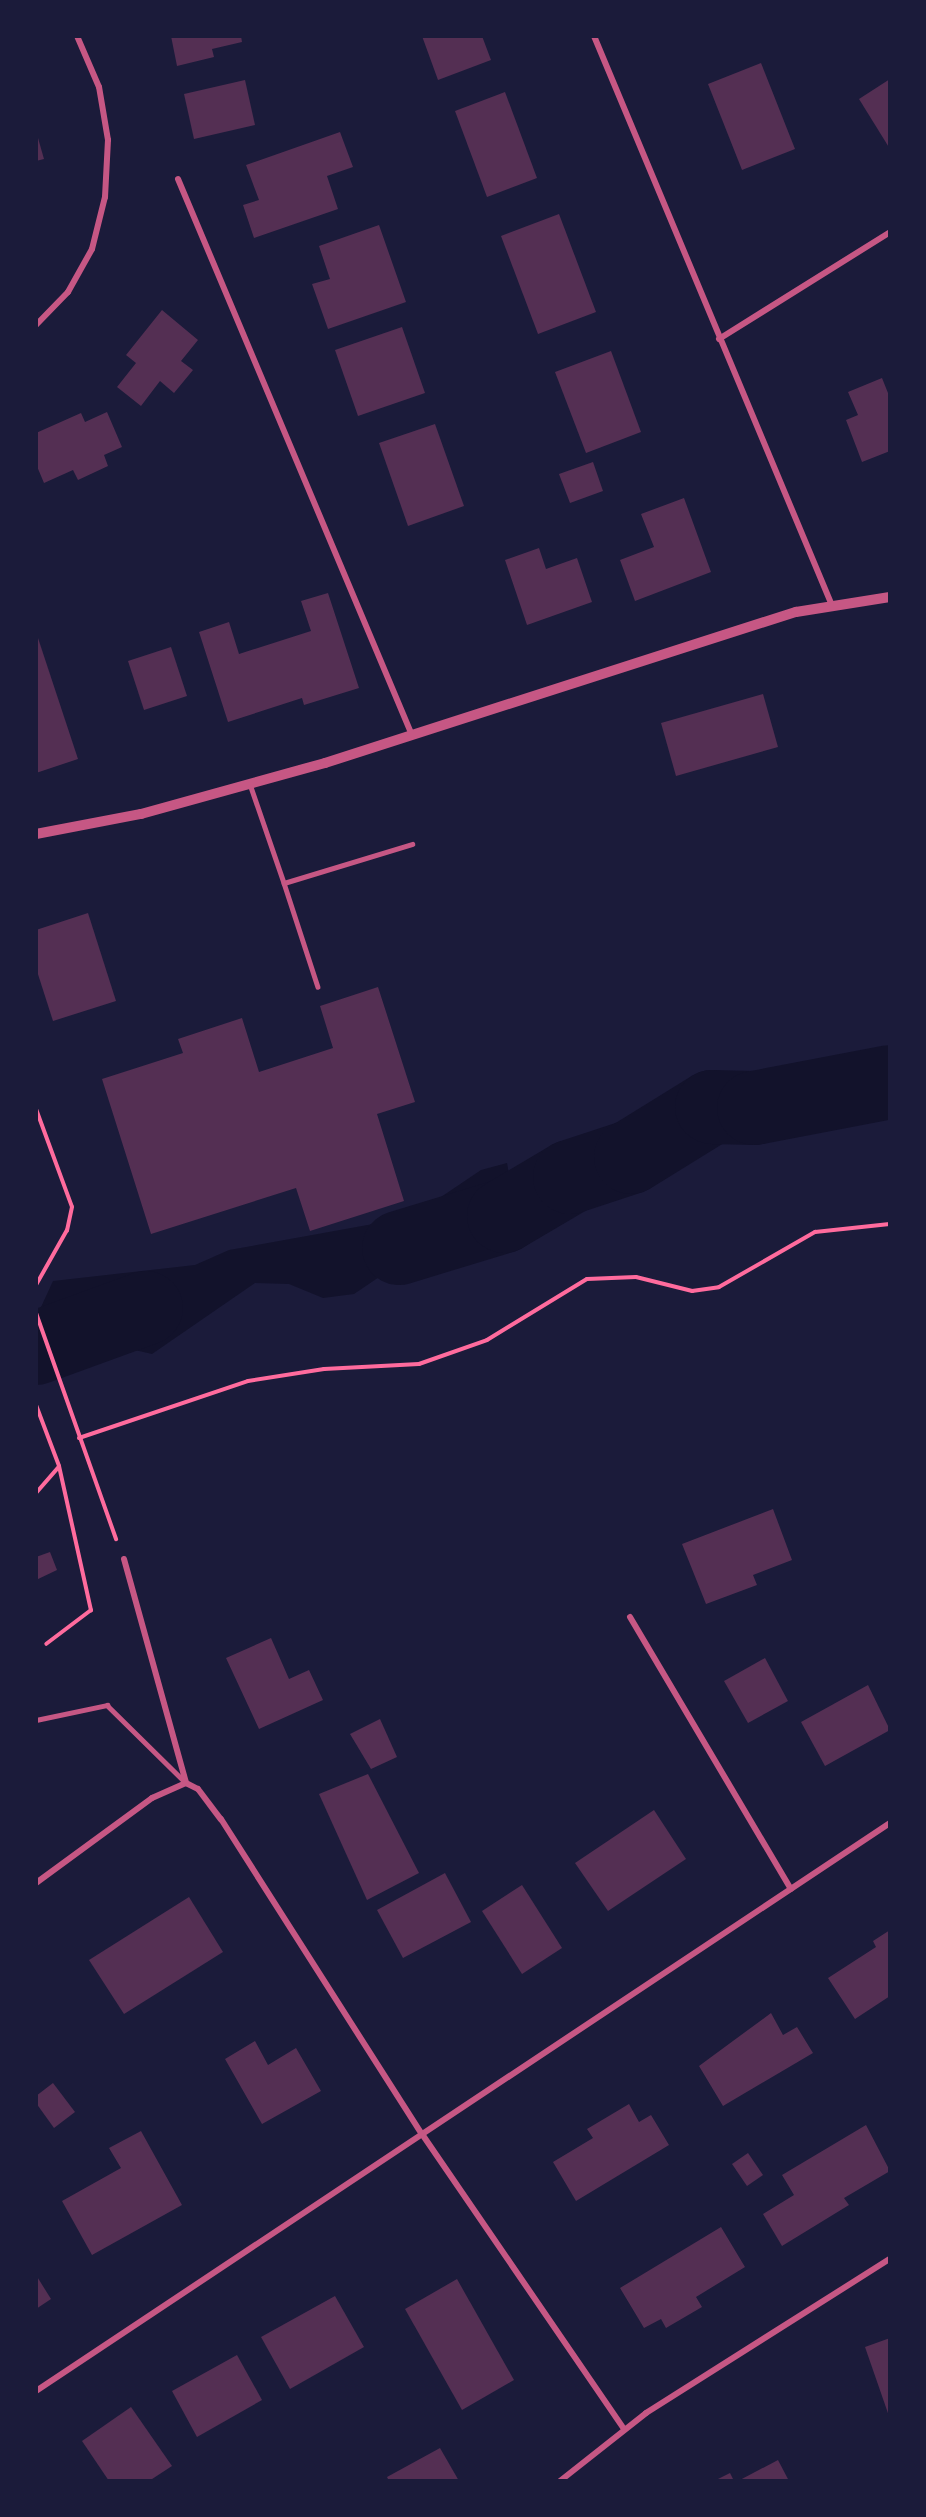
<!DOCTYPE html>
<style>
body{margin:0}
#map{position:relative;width:926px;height:2517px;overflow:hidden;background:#1b1b3a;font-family:"Nunito Sans",sans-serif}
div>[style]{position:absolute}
.water>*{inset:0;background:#12122b}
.river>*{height:74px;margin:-37px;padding:0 37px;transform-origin:37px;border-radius:37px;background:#12122b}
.building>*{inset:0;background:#542f53}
.path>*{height:4px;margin:-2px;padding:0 2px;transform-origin:2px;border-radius:2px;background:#ff6b9d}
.service>*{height:4.5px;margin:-2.25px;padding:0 2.25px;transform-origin:2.25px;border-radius:2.25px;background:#c65784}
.minor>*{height:6px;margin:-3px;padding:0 3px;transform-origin:3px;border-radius:3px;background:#c65784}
.tertiary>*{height:10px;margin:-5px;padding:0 5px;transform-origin:5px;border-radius:5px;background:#c65784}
span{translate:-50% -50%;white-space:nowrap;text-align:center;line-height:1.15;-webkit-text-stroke:6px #1b1b3a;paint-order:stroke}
.frame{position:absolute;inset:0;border:38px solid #1b1b3a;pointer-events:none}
</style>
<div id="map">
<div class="water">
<div style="clip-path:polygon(507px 1163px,512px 1190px,497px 1218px,425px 1246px,354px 1294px,323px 1298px,289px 1284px,255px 1283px,152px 1354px,79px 1337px,36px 1347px,36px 1318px,53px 1281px,195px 1265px,229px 1250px,373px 1224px,438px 1199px,481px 1170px)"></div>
</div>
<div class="river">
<div style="left:399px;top:1248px;width:110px;rotate:-16.9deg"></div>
<div style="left:504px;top:1216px;width:77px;rotate:-30.6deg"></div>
<div style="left:570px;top:1177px;width:64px;rotate:-18.2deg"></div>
<div style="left:631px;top:1157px;width:95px;rotate:-31.7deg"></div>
<div style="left:712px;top:1107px;width:42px;rotate:1.4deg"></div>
<div style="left:754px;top:1108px;width:138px;rotate:-10.8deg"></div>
<div style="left:36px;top:1348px;width:117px;rotate:-20deg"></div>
</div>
<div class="building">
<div style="clip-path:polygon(171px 36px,241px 36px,242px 42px,212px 49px,214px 57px,177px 66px)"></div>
<div style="clip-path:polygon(422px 36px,482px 36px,491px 60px,438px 80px)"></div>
<div style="clip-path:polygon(761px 63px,795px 149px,742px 170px,708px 84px)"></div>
<div style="clip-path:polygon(890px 79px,890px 149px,859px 99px)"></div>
<div style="clip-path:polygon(245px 80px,255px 125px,194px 139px,184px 94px)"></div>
<div style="clip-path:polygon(505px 92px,537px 178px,487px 197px,455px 111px)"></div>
<div style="clip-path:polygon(36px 131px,44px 159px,36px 161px)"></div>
<div style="clip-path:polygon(340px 132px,353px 167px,327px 176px,338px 209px,254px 238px,243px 205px,259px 200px,246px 165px)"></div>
<div style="clip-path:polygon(559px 214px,596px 312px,538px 334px,501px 236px)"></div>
<div style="clip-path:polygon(379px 225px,406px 302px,328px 329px,312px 284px,330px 279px,319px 246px)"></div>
<div style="clip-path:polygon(162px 310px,198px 340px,181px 361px,193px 370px,174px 393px,160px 381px,141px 406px,117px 387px,136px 363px,126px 355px)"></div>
<div style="clip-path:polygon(402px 327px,425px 393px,358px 416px,335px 350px)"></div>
<div style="clip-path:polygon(611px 351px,641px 432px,586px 453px,555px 372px)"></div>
<div style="clip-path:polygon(882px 378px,890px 398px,890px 451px,862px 462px,846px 420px,858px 415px,848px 392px)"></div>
<div style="clip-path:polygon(107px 412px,122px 447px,104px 455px,108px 466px,78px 480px,73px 470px,44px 483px,36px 464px,36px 433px,81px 413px,85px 422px)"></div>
<div style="clip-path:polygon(435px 424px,464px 506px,408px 526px,379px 443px)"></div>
<div style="clip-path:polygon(593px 462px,603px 491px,570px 503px,559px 474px)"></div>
<div style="clip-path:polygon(684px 498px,711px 572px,635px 601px,620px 560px,654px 547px,641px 514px)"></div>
<div style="clip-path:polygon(539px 548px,546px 569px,577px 558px,592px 602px,527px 625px,505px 560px)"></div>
<div style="clip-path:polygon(328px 593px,359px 688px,304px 705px,302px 698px,228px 722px,199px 632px,229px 622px,239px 654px,311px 631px,301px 601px)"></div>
<div style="clip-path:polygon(36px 632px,78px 759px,36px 773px)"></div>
<div style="clip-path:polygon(171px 647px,187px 696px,144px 710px,128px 661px)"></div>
<div style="clip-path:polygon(763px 694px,778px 747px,676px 776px,661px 723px)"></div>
<div style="clip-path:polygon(88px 913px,116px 1001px,53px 1021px,36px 968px,36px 930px)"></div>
<div style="clip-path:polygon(378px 987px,415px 1102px,377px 1114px,404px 1201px,310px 1231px,296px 1188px,151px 1234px,102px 1079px,183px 1053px,178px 1039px,242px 1018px,259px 1072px,333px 1048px,320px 1006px)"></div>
<div style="clip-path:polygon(773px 1509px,792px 1560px,753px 1575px,757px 1585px,706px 1604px,682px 1544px)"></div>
<div style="clip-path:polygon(50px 1552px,57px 1570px,36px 1580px,36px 1557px)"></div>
<div style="clip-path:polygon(271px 1638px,289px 1679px,309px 1670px,323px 1700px,259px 1729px,226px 1658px)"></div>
<div style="clip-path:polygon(765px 1658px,788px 1701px,748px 1723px,724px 1681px)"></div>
<div style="clip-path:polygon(868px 1685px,890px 1730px,825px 1766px,801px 1722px)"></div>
<div style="clip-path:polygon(380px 1719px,397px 1757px,371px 1769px,350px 1734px)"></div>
<div style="clip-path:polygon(368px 1774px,419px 1873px,367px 1900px,319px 1794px)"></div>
<div style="clip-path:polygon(654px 1810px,686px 1859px,608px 1911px,575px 1863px)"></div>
<div style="clip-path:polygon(445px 1873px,471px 1922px,403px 1958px,377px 1910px)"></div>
<div style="clip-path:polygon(522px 1885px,562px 1948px,522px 1974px,482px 1911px)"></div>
<div style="clip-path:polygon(189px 1897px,223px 1952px,124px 2014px,89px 1960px)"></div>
<div style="clip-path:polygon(890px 1930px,890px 1996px,855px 2019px,828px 1978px,876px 1947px,873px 1941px)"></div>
<div style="clip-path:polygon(771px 2013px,783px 2035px,797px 2027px,813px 2053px,723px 2106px,699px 2066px)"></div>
<div style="clip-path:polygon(255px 2041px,268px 2065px,296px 2048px,321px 2091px,262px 2124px,225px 2059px)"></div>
<div style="clip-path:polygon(53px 2083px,75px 2112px,54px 2128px,36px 2103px,36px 2096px)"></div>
<div style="clip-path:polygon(629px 2104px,639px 2122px,651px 2115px,669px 2145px,576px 2201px,553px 2162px,593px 2138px,587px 2129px)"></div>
<div style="clip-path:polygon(866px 2125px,890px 2171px,844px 2198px,849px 2205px,782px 2246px,763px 2214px,794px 2195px,782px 2175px)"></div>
<div style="clip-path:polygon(141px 2131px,182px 2205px,92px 2255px,62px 2201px,121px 2168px,109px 2148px)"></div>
<div style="clip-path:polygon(748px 2153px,763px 2175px,747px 2186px,732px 2164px)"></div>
<div style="clip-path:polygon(721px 2227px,745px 2267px,696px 2297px,702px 2307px,666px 2328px,661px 2319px,644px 2328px,620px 2288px)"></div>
<div style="clip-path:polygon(36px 2275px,51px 2299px,36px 2309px)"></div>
<div style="clip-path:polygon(457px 2279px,514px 2380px,462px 2410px,405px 2309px)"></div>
<div style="clip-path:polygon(335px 2296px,364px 2347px,290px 2389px,261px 2337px)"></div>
<div style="clip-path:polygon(890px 2338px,890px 2419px,865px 2347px)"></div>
<div style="clip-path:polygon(237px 2355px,262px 2400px,197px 2437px,172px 2391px)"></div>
<div style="clip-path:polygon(131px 2407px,172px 2466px,149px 2481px,109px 2481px,82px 2441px)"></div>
<div style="clip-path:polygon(440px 2448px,459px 2481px,389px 2481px,387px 2477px)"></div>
<div style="clip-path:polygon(778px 2460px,789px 2481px,738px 2481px)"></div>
<div style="clip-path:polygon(730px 2473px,734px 2481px,714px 2481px)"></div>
</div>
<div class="path">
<div style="left:36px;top:1109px;width:104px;rotate:69.8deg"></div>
<div style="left:72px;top:1207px;width:24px;rotate:102deg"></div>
<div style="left:67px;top:1230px;width:63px;rotate:119.4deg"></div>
<div style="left:36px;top:1170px;width:37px;rotate:90deg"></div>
<div style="left:36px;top:1313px;width:240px;rotate:70.5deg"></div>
<div style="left:36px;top:1405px;width:65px;rotate:69.3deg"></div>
<div style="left:59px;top:1466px;width:148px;rotate:77.5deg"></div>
<div style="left:91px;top:1610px;width:56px;rotate:142.9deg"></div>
<div style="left:79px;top:1438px;width:178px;rotate:-18.6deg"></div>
<div style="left:248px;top:1381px;width:77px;rotate:-9deg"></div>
<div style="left:324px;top:1369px;width:95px;rotate:-3deg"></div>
<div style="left:419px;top:1364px;width:72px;rotate:-19.4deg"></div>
<div style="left:487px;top:1340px;width:117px;rotate:-31.4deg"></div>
<div style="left:587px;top:1279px;width:49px;rotate:-2.3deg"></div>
<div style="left:636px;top:1277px;width:58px;rotate:14deg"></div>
<div style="left:692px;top:1291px;width:27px;rotate:-8deg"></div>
<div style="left:719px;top:1287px;width:111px;rotate:-29.8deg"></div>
<div style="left:815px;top:1232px;width:75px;rotate:-6.1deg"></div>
<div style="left:36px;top:1493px;width:35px;rotate:-49deg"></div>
</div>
<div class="service">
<div style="left:250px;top:784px;width:105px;rotate:71deg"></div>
<div style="left:284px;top:883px;width:134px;rotate:-16.9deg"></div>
<div style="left:284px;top:883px;width:109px;rotate:71.9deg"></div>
<div style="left:36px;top:1720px;width:73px;rotate:-11.9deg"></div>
<div style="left:107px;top:1705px;width:111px;rotate:44.6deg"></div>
</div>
<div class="minor">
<div style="left:594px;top:36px;width:615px;rotate:67.32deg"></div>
<div style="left:178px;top:179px;width:603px;rotate:67.18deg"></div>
<div style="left:36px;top:325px;width:46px;rotate:-45.9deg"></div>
<div style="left:68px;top:292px;width:49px;rotate:-60.8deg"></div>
<div style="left:92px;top:249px;width:54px;rotate:-76deg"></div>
<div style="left:105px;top:197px;width:57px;rotate:-87deg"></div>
<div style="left:108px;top:140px;width:54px;rotate:-99.6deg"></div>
<div style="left:99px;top:87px;width:56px;rotate:-113.3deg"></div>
<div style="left:719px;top:339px;width:202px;rotate:-32deg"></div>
<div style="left:124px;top:1559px;width:232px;rotate:74.5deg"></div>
<div style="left:186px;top:1783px;width:13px;rotate:27deg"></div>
<div style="left:198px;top:1789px;width:38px;rotate:53deg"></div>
<div style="left:221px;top:1819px;width:374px;rotate:57.5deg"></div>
<div style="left:422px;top:2134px;width:358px;rotate:55.6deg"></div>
<div style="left:630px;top:1617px;width:316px;rotate:59.4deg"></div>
<div style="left:36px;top:1883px;width:144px;rotate:-36.2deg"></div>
<div style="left:152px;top:1798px;width:37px;rotate:-24deg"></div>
<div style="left:36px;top:2391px;width:1026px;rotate:-33.63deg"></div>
<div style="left:560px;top:2481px;width:110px;rotate:-38.3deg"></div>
<div style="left:646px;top:2413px;width:289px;rotate:-32.3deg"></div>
</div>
<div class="tertiary">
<div style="left:36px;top:834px;width:107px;rotate:-10.8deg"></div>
<div style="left:141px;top:814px;width:191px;rotate:-15.5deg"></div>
<div style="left:325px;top:763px;width:495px;rotate:-17.8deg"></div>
<div style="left:796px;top:612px;width:95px;rotate:-9.1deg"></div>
</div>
<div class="frame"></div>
</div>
